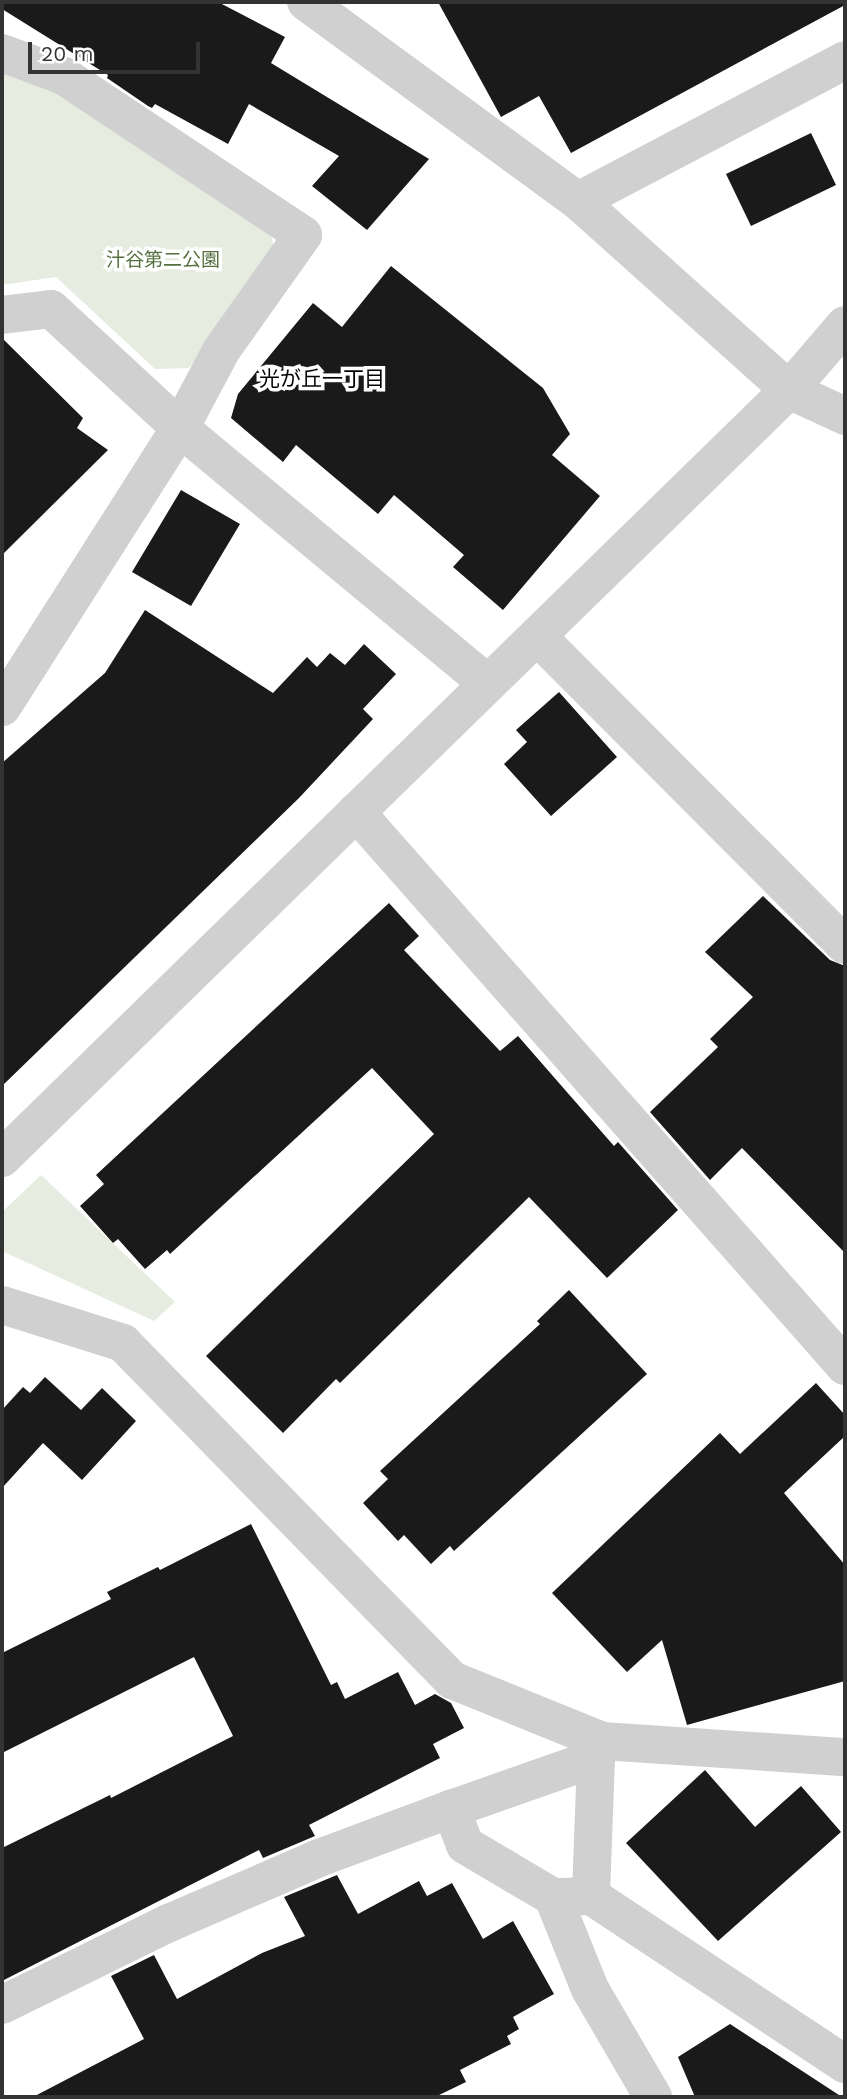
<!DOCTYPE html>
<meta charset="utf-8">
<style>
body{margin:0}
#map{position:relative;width:847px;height:2099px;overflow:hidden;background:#fff;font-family:"Work Sans","Noto Sans JP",sans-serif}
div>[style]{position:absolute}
.green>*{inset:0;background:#e6ecdf}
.building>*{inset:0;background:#1a1a1a}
.minor>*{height:38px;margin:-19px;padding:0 19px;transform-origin:19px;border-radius:19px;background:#d0d0d0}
span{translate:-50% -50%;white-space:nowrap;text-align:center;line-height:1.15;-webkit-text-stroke:7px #fff;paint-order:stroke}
.park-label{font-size:19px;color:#56703f}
.neighbourhood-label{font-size:21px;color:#000}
.frame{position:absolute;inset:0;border:4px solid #333;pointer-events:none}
.scale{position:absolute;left:28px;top:42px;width:172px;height:32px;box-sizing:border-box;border:4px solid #333;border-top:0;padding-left:9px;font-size:21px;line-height:24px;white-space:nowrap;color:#333;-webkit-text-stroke:5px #fff;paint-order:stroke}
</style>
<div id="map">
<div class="green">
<div style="clip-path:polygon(2px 68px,53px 90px,268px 226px,276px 253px,189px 368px,155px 369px,56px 277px,2px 285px)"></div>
<div style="clip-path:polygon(41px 1175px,175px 1302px,154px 1321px,2px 1251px,2px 1212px)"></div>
</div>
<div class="building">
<div style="clip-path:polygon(2px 2px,218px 2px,285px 37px,271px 63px,429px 159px,367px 230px,312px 186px,339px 156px,249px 104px,228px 144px,155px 104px,152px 108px,148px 106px,107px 78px,108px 75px,2px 9px)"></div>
<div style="clip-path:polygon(438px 2px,845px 2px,845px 5px,571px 153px,539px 96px,501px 117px)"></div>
<div style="clip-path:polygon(811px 133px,836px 185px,751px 226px,726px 174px)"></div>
<div style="clip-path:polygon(391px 266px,543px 388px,570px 434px,552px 455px,600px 496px,503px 610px,453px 567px,464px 555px,394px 495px,378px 514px,296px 445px,283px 462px,231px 418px,238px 394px,313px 303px,342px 327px)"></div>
<div style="clip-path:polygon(2px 338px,83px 418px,77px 428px,108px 450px,2px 555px)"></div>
<div style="clip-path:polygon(181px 490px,240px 524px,191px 606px,132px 572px)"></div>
<div style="clip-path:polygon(145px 610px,273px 693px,307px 657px,317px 667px,330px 653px,345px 665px,364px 644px,396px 674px,363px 709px,373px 719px,299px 798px,2px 1086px,2px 763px,105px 673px)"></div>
<div style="clip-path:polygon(559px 692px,617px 757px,551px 816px,504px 764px,527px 742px,516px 730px)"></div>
<div style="clip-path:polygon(763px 896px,830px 960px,845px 966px,845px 1253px,742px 1148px,710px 1180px,650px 1112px,718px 1047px,710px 1039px,753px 997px,705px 952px)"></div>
<div style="clip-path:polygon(389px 903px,419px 936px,404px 950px,500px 1051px,518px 1036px,614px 1146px,618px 1142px,678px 1210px,607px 1278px,529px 1197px,340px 1383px,336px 1379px,283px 1433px,206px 1356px,434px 1134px,372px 1068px,170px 1254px,167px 1250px,145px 1269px,118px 1239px,113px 1243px,80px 1206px,104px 1184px,96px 1175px)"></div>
<div style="clip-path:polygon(569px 1290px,647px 1374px,454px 1551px,450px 1546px,431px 1564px,404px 1535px,398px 1541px,363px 1503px,388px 1479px,380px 1471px,540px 1324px,537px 1321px)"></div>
<div style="clip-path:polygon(45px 1377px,81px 1410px,102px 1388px,136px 1421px,82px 1480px,43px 1443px,2px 1488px,2px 1410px,23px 1387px,30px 1393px)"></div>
<div style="clip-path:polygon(816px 1383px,845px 1415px,845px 1436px,784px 1493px,845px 1565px,845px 1681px,687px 1725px,662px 1640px,627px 1672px,552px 1593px,720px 1433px,740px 1454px)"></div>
<div style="clip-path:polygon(251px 1524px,331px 1685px,337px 1682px,345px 1699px,398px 1672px,415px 1705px,435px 1694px,451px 1703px,464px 1728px,433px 1744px,440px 1758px,309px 1825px,315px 1836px,263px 1858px,259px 1850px,2px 1981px,2px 1848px,110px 1795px,111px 1798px,233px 1736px,194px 1657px,2px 1753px,2px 1653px,111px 1599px,107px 1592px,158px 1567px,160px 1570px)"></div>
<div style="clip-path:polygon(705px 1770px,755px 1827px,801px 1786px,841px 1832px,718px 1941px,626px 1843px)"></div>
<div style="clip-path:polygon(337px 1875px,358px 1914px,419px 1881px,427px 1896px,452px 1883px,483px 1939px,513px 1921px,554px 1994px,513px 2017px,519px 2029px,507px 2036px,511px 2044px,460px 2070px,466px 2082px,435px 2097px,33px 2097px,144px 2039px,111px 1976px,154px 1955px,177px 1999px,262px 1953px,305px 1936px,284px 1897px)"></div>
<div style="clip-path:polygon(730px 2024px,842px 2097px,695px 2097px,678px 2057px)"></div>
</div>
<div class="minor">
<div style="left:2px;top:53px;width:66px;rotate:20.4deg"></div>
<div style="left:64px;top:76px;width:287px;rotate:33.6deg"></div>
<div style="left:303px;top:235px;width:142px;rotate:125.3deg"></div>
<div style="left:221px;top:351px;width:87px;rotate:118deg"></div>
<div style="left:180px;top:428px;width:331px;rotate:122.5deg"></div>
<div style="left:578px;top:201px;width:302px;rotate:-27.8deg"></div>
<div style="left:2px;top:315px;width:49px;rotate:-7deg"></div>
<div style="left:51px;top:309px;width:176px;rotate:42.7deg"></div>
<div style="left:180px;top:428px;width:400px;rotate:39.7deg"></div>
<div style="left:845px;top:325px;width:86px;rotate:130.7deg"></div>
<div style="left:789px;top:390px;width:62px;rotate:24.9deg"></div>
<div style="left:537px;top:636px;width:436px;rotate:45.1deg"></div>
<div style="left:356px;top:812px;width:739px;rotate:48.57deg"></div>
<div style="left:2px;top:1158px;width:1100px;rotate:-44.3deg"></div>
<div style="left:789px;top:390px;width:283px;rotate:-138.1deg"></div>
<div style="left:578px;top:201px;width:337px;rotate:-143.8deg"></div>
<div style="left:2px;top:1305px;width:127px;rotate:17.4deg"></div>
<div style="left:123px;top:1343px;width:471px;rotate:45.7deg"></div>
<div style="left:452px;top:1680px;width:162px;rotate:22.1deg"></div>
<div style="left:602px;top:1741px;width:244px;rotate:3.8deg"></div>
<div style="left:591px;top:1896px;width:305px;rotate:33.5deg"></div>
<div style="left:553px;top:1897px;width:99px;rotate:68.1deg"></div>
<div style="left:590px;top:1989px;width:125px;rotate:59.7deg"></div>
<div style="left:2px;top:2005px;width:186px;rotate:-26.2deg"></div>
<div style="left:169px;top:1923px;width:163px;rotate:-23.4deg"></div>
<div style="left:319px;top:1858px;width:141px;rotate:-20.4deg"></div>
<div style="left:451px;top:1809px;width:154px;rotate:-19.4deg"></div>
<div style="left:596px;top:1758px;width:138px;rotate:92.1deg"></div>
<div style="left:591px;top:1896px;width:38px;rotate:178deg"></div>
<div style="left:553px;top:1897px;width:102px;rotate:-149.4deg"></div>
<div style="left:465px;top:1845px;width:39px;rotate:-111deg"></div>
</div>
<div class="park-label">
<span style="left:163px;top:260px">汁谷第二公園</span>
</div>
<div class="neighbourhood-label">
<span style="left:322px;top:379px">光が丘一丁目</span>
</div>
<div class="frame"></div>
<div class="scale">20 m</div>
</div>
